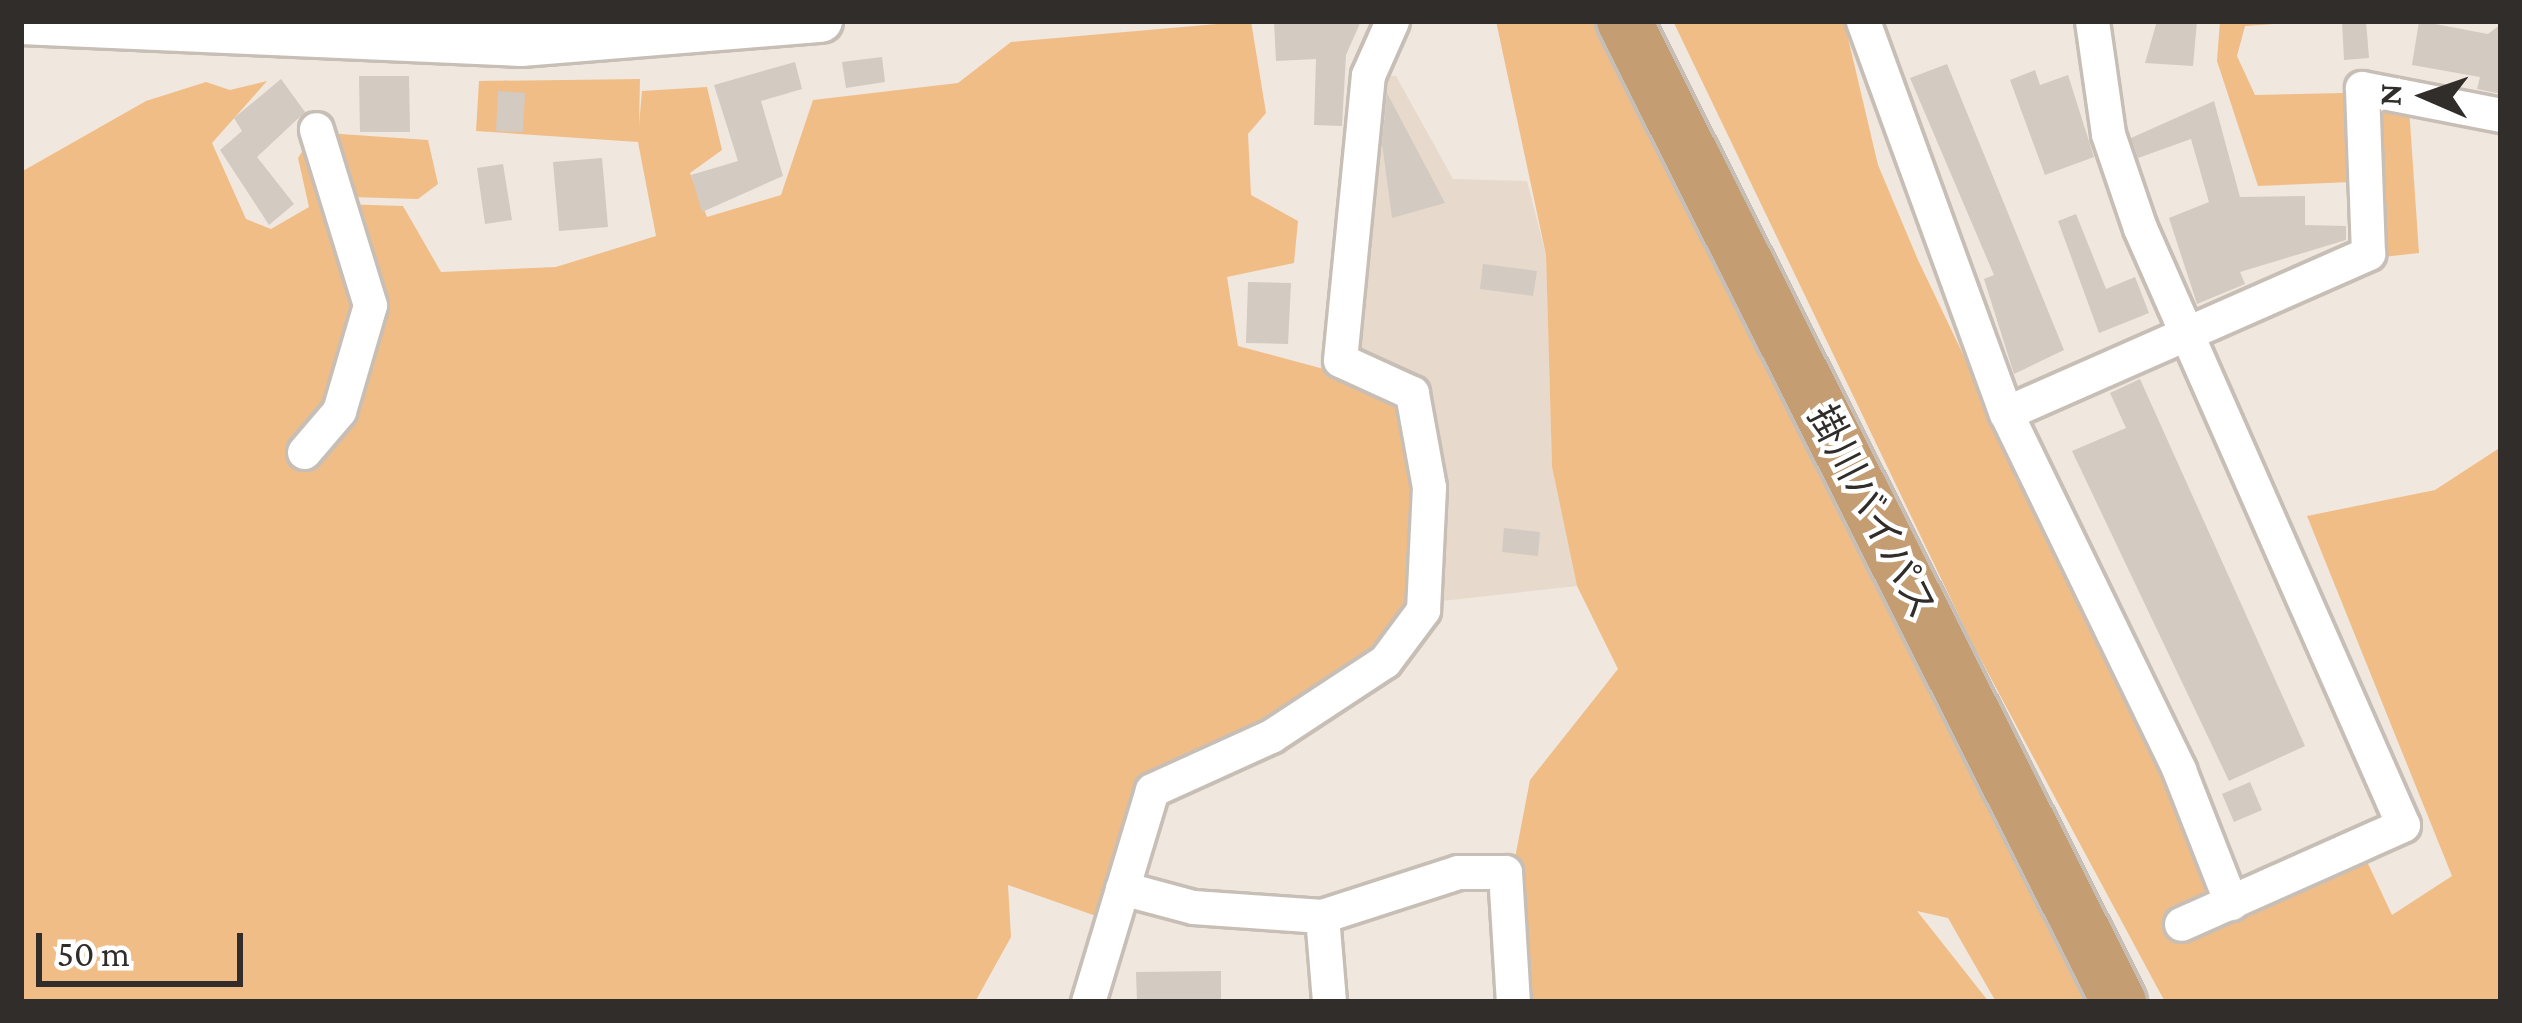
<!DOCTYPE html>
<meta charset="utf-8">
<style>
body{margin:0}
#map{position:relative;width:2522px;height:1023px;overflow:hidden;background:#f0e7de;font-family:"Crimson Pro","Noto Sans JP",serif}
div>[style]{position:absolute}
.built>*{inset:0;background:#e7d9cb}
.green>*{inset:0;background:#f1bd87}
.building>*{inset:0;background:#d3cac2}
.roads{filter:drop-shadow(3px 0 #c7beb5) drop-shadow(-3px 0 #c7beb5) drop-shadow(0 3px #c7beb5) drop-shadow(0 -3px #c7beb5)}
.minor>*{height:33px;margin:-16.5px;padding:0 16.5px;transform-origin:16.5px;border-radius:16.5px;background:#fff}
.tertiary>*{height:42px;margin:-21px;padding:0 21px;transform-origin:21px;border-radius:21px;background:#fff}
.trunk>*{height:54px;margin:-27px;padding:0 27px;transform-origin:27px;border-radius:27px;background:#c49e72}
span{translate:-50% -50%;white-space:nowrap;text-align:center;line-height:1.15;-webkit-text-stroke:9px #fff;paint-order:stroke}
.street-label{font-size:39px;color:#302d2a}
.frame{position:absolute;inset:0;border:24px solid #302d2a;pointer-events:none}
.north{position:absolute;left:2366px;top:36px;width:120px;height:120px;-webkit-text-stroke:9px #fff;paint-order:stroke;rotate:272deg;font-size:33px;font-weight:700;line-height:48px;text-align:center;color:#302d2a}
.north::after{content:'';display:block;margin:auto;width:42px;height:54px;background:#302d2a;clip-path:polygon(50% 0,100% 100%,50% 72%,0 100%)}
.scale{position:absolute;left:36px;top:933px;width:207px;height:54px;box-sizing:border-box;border:6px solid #302d2a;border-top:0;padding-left:15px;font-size:36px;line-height:42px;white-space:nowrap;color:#302d2a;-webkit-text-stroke:9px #fff;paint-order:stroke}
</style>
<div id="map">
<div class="built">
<div style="clip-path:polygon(1368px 75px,1396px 76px,1453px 179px,1527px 181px,1546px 255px,1552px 467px,1577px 586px,1423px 603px,1417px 394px,1340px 360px)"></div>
</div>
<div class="green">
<div style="clip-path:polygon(1251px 21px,1266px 113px,1248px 134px,1251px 195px,1298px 221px,1294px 263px,1227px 277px,1238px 346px,1335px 372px,1416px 416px,1426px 546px,1385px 661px,1181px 775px,1144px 772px,1113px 922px,1008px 885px,1011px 937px,975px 1002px,21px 1002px,21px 172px,146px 101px,206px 82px,230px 90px,267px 81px,212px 143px,246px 219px,271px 229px,309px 207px,298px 158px,316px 130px,341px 204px,403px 206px,441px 272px,556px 267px,656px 236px,638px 142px,476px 131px,479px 81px,640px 79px,639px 125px,642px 91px,707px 87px,722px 150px,690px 173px,707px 217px,781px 195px,813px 100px,958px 83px,1011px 42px)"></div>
<div style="clip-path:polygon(1496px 21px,1600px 21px,2097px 1002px,1996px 1002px,1948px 918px,1917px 911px,1989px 1002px,1517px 1002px,1515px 858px,1530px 780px,1618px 669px,1577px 586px,1552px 467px,1546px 255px)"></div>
<div style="clip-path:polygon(1673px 21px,1844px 21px,1878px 165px,1918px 260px,2232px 918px,2364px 855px,2392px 915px,2452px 876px,2307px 516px,2435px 490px,2501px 447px,2501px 1002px,2165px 1002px,1973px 645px)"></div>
<div style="clip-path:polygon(2220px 21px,2319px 21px,2245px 26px,2237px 56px,2255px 95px,2344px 93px,2351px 182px,2258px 186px,2217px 61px)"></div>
<div style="clip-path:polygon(2409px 108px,2419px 253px,2374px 258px,2379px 112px)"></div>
<div style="clip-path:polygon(326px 133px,428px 140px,438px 184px,418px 199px,350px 197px)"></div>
</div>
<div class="building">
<div style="clip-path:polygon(1274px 21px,1361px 21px,1346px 55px,1342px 126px,1314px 125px,1316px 59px,1276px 61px)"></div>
<div style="clip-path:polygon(2157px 21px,2197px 21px,2193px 66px,2145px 63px)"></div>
<div style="clip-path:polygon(2342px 21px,2366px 21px,2369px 58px,2344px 60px)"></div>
<div style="clip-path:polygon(2419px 21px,2488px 34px,2501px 24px,2501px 94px,2477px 89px,2480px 77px,2412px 65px)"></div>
<div style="clip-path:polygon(882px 57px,885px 82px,846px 88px,842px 62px)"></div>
<div style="clip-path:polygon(795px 62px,802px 89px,761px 101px,783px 176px,702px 212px,691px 175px,738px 161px,714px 85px)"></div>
<div style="clip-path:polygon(1947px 64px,2064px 350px,2014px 374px,1984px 279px,1994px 275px,1910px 78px)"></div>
<div style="clip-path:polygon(2035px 70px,2040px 85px,2068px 75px,2094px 157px,2045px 175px,2010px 80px)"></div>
<div style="clip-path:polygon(359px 76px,409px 76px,410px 132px,360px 132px)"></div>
<div style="clip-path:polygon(281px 79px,305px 112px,257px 157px,294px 204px,269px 225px,220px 150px,242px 131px,234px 118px)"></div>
<div style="clip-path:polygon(498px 91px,525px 93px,523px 132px,496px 131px)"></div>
<div style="clip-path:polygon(1387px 93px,1445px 203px,1392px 218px,1382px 143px)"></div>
<div style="clip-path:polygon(2214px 101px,2240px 197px,2305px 196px,2305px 225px,2346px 226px,2346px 240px,2240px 272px,2245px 284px,2197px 304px,2169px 218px,2209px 202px,2191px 139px,2138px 158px,2131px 138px)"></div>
<div style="clip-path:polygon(602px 158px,608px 227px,559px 231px,553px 162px)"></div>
<div style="clip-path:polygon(503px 164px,512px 220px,485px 224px,477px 168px)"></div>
<div style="clip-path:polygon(2076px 214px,2106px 289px,2135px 277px,2149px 313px,2099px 333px,2058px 221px)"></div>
<div style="clip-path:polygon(1483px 264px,1537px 271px,1533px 296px,1480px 289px)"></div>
<div style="clip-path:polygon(1248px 282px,1291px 283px,1288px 344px,1246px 343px)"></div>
<div style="clip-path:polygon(2140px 379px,2305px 746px,2229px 781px,2072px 451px,2126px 428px,2110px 393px)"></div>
<div style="clip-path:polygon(1504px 528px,1540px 532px,1538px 556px,1502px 552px)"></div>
<div style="clip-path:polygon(2250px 782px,2262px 810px,2234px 822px,2222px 794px)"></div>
<div style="clip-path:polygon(1221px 971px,1221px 1002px,1137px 1002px,1136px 972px)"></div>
</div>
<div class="roads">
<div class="minor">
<div style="left:1863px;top:21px;width:417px;rotate:70deg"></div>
<div style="left:2006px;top:413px;width:397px;rotate:64.1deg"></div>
<div style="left:2179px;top:770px;width:143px;rotate:68.6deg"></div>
<div style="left:2092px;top:21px;width:114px;rotate:81.9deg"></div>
<div style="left:2108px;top:134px;width:99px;rotate:71.2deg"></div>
<div style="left:2140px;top:228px;width:652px;rotate:66.22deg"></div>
<div style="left:2403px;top:825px;width:243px;rotate:156deg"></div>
<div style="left:2006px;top:413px;width:396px;rotate:-23.8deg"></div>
<div style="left:2368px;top:253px;width:165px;rotate:-92.1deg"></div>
<div style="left:2362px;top:88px;width:142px;rotate:11deg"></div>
<div style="left:304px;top:452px;width:54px;rotate:-49.5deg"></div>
<div style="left:339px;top:411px;width:110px;rotate:-73.7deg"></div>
<div style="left:370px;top:305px;width:184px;rotate:-107.1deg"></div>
<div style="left:1122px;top:888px;width:73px;rotate:15deg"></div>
<div style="left:1193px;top:907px;width:129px;rotate:4deg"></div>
<div style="left:1322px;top:916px;width:143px;rotate:-17.9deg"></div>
<div style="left:1458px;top:872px;width:47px"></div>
<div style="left:1505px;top:872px;width:130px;rotate:86.5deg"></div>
<div style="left:1322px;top:916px;width:86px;rotate:85.3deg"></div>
<div style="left:1088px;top:1002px;width:221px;rotate:-73.2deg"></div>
<div style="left:1152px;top:790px;width:131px;rotate:-24.4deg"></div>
<div style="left:1271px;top:736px;width:136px;rotate:-33.3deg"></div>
<div style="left:1385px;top:661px;width:64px;rotate:-53.3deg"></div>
<div style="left:1423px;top:610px;width:123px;rotate:-87.2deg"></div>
<div style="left:1429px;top:487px;width:96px;rotate:-100.3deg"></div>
<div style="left:1412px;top:393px;width:79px;rotate:-155.4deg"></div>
<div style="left:1340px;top:360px;width:286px;rotate:-84.4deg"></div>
<div style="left:1368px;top:75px;width:59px;rotate:-66deg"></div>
</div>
<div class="tertiary">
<div style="left:21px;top:23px;width:500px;rotate:2.52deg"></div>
<div style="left:521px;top:45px;width:301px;rotate:-4.6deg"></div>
</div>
<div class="trunk">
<div style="left:1624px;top:21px;width:1099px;rotate:63.23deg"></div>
</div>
</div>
<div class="street-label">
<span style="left:1872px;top:512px;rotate:63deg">掛川バイパス</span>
</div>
<div class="frame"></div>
<div class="north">N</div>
<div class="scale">50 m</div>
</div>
